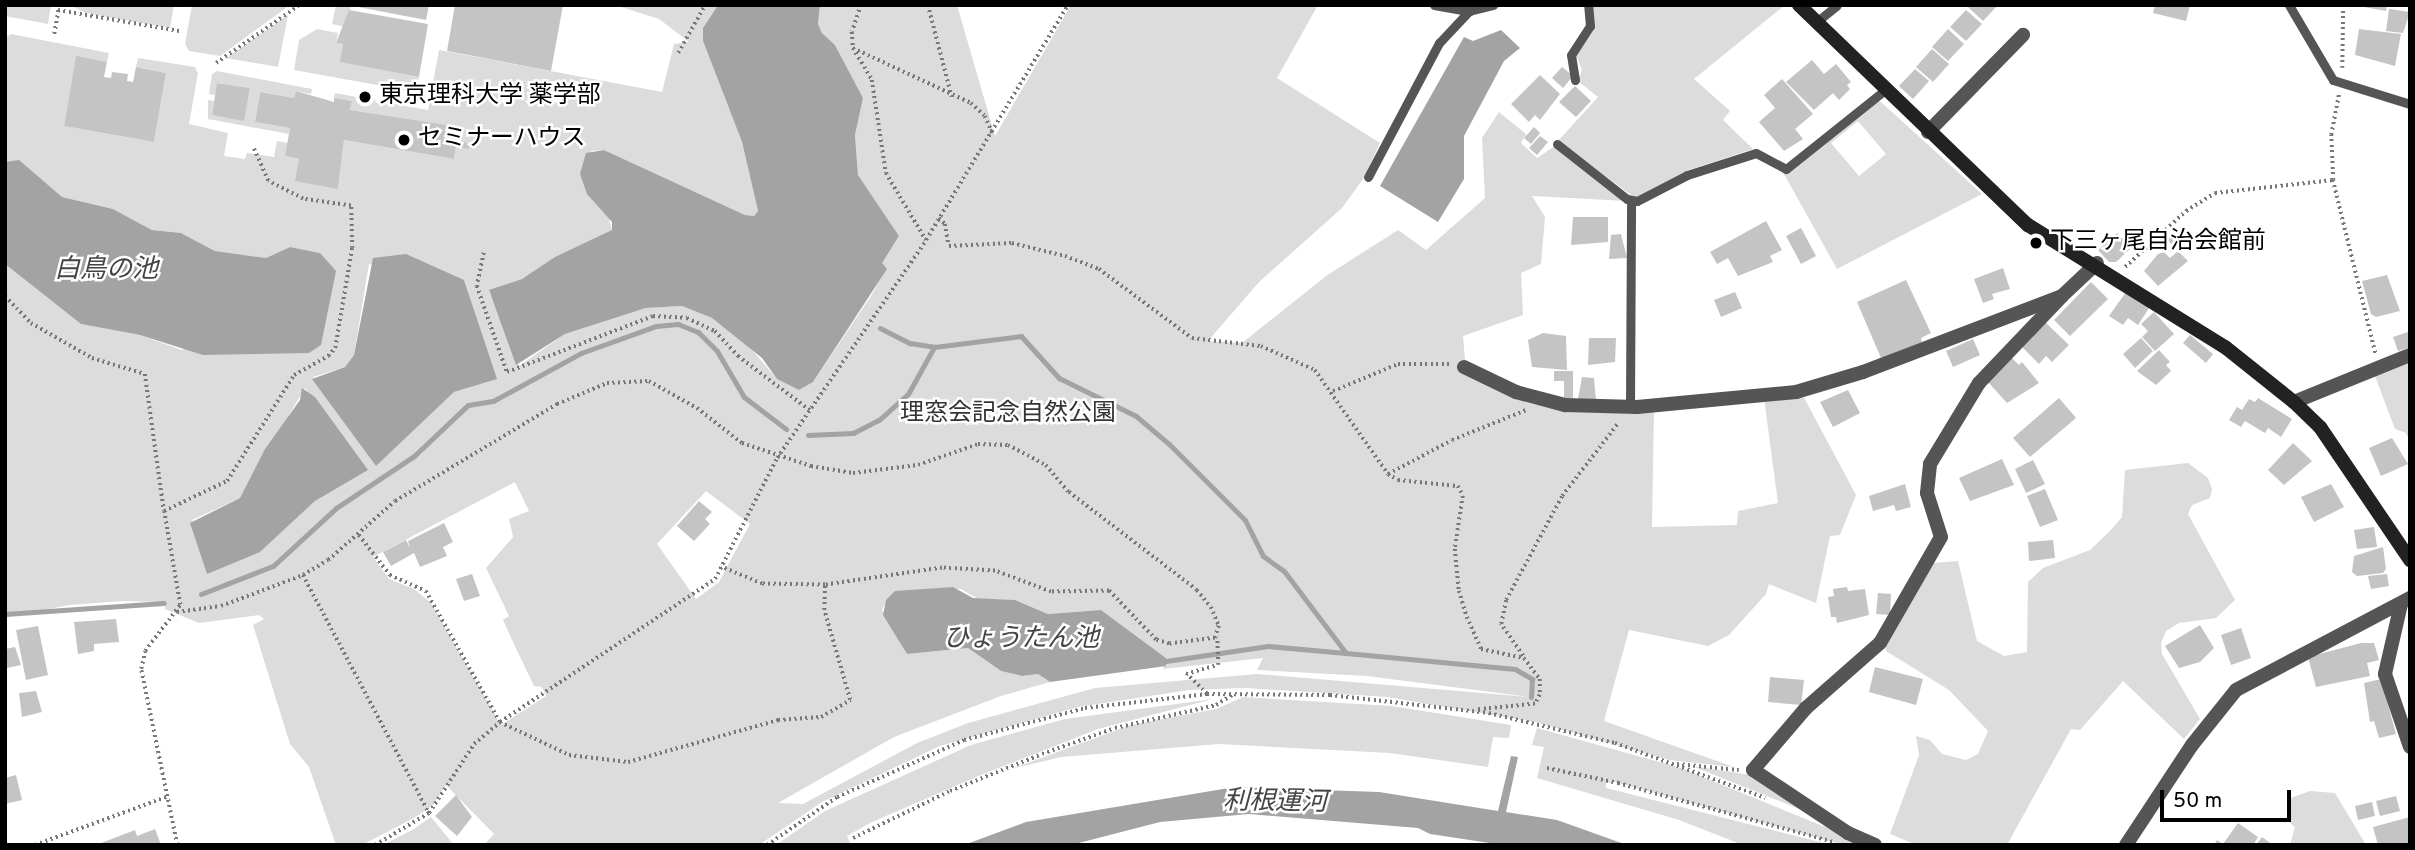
<!DOCTYPE html>
<meta charset="utf-8">
<style>
body{margin:0}
#map{position:relative;width:2415px;height:850px;overflow:hidden;background:#fff;font-family:Overpass,"Noto Sans JP",sans-serif}
div>[style]{position:absolute}
.green>*{inset:0;background:#dcdcdc}
.water>*{inset:0;background:#a3a3a3}
.stream>*{height:5px;margin:-2.5px;padding:0 2.5px;transform-origin:2.5px;border-radius:2.5px;background:#a3a3a3}
.building>*{inset:0;background:#c4c4c4}
.path>*{height:3.5px;margin-top:-1.75px;transform-origin:0;background:repeating-linear-gradient(90deg,#777 0 2px,transparent 0 5.5px)}
.lane>*{height:9px;margin:-4.5px;padding:0 4.5px;transform-origin:4.5px;border-radius:4.5px;background:#555}
.street>*{height:14px;margin:-7px;padding:0 7px;transform-origin:7px;border-radius:7px;background:#555}
.secondary>*{height:14px;margin:-7px;padding:0 7px;transform-origin:7px;border-radius:7px;background:#222}
.dots>*{width:19px;height:19px;translate:-50% -50%;box-sizing:border-box;border:4px solid #fff;border-radius:50%}
span{translate:-50% -50%;white-space:nowrap;text-align:center;line-height:1.15;-webkit-text-stroke:5px #fff;paint-order:stroke}
.poi-label{font-size:24px;color:#000}
.left{translate:0 -50%;text-align:left}
.park-label{font-size:24px;color:#333}
.water-label{font-size:26px;color:#444;font-style:italic}
.frame{position:absolute;inset:0;border:7px solid #000;pointer-events:none}
.scale{position:absolute;left:2160px;top:790px;width:131px;height:32px;box-sizing:border-box;border:4px solid #000;border-top:0;padding-left:9px;font-size:21px;line-height:24px;white-space:nowrap;color:#000;-webkit-text-stroke:5px #fff;paint-order:stroke}
</style>
<div id="map">
<div class="green">
<div style="clip-path:polygon(7px 5px,51px 5px,48px 24px,5px 16px)"></div>
<div style="clip-path:polygon(70px 5px,174px 5px,170px 28px,86px 13px)"></div>
<div style="clip-path:polygon(192px 5px,290px 5px,220px 56px,189px 51px,185px 44px)"></div>
<div style="clip-path:polygon(336px 5px,351px 5px,346px 27px,332px 24px)"></div>
<div style="clip-path:polygon(evenodd,615px 5px,718px 5px,703px 28px,703px 41px,742px 142px,758px 211px,754px 216px,745px 215px,604px 150px,591px 151px,612px 230px,522px 279px,489px 291px,519px 366px,565px 334px,646px 308px,682px 306px,712px 318px,747px 344px,777px 379px,799px 390px,813px 382px,871px 296px,886px 269px,881px 263px,899px 236px,858px 175px,855px 135px,863px 98px,835px 45px,822px 33px,818px 24px,820px 5px,957px 5px,995px 136px,1071px 5px,1318px 5px,1277px 78px,1380px 143px,1363px 179px,1342px 208px,1259px 282px,1208px 341px,1242px 343px,1326px 276px,1398px 230px,1426px 250px,1485px 198px,1482px 138px,1499px 112px,1526px 134px,1521px 143px,1537px 158px,1555px 146px,1627px 201px,1532px 196px,1545px 217px,1541px 264px,1521px 273px,1523px 315px,1463px 336px,1466px 371px,1525px 399px,1654px 409px,1652px 527px,1737px 525px,1738px 511px,1778px 503px,1764px 398px,1801px 392px,1856px 495px,1840px 535px,1830px 536px,1816px 603px,1769px 584px,1766px 594px,1729px 635px,1708px 646px,1629px 630px,1604px 721px,1734px 767px,1669px 760px,1535px 722px,1387px 697px,1245px 688px,1189px 690px,1078px 707px,940px 746px,822px 802px,759px 845px,484px 845px,494px 834px,446px 785px,433px 805px,414px 818px,362px 845px,336px 845px,309px 767px,290px 744px,253px 625px,264px 619px,259px 615px,199px 623px,165px 609px,165px 602px,122px 601px,70px 605px,5px 617px,5px 264px,81px 324px,140px 335px,182px 350px,320px 253px,290px 247px,266px 258px,215px 251px,181px 233px,152px 230px,113px 209px,62px 197px,19px 161px,5px 162px,5px 38px,11px 34px,109px 53px,107px 62px,76px 57px,64px 126px,154px 142px,166px 73px,136px 67px,138px 58px,195px 67px,198px 73px,189px 124px,228px 133px,224px 156px,245px 159px,247px 153px,274px 157px,277px 141px,288px 143px,285px 156px,299px 159px,338px 189px,344px 140px,454px 159px,456px 147px,468px 149px,470px 143px,459px 141px,461px 127px,350px 110px,352px 101px,334px 98px,335px 93px,428px 110px,439px 50px,662px 92px,674px 44px,689px 42px,659px 19px,615px 5px,369px 264px,464px 280px,496px 379px,454px 392px,376px 465px,313px 377px,345px 367px,354px 355px,369px 264px,615px 5px,305px 388px,367px 470px,315px 501px,260px 552px,192px 520px,240px 498px,305px 388px,615px 5px,515px 482px,529px 511px,509px 519px,513px 537px,486px 568px,509px 616px,503px 620px,513px 642px,534px 686px,542px 687px,546px 696px,501px 725px,431px 603px,414px 589px,389px 579px,373px 557px,515px 482px,615px 5px,706px 491px,750px 524px,719px 582px,696px 599px,657px 544px,706px 491px,615px 5px,937px 588px,961px 589px,978px 599px,1015px 600px,1048px 614px,1101px 610px,1166px 658px,1163px 669px,1263px 658px,1257px 670px,1367px 676px,1529px 697px,1257px 674px,1095px 688px,968px 723px,917px 743px,803px 804px,778px 803px,894px 737px,1001px 696px,1050px 682px,1038px 674px,1022px 676px,1001px 671px,968px 648px,907px 654px,882px 610px,884px 605px,937px 588px)"></div>
<div style="clip-path:polygon(1592px 5px,1785px 5px,1694px 79px,1730px 111px,1723px 120px,1753px 149px,1688px 170px,1635px 198px,1558px 141px,1598px 97px,1578px 81px,1582px 70px,1575px 52px,1593px 27px)"></div>
<div style="clip-path:polygon(288px 15px,278px 67px,226px 58px)"></div>
<div style="clip-path:polygon(317px 29px,338px 33px,336px 43px,343px 44px,341px 62px,419px 77px,416px 92px,294px 70px,299px 40px)"></div>
<div style="clip-path:polygon(217px 71px,312px 89px,311px 94px,296px 91px,294px 98px,260px 92px,255px 122px,290px 128px,289px 134px,208px 119px,208px 100px,214px 101px,212px 115px,244px 120px,250px 88px,218px 83px,215px 95px,209px 94px,212px 74px)"></div>
<div style="clip-path:polygon(evenodd,1873px 102px,1881px 102px,1982px 194px,1837px 269px,1784px 174px,1873px 102px,1858px 121px,1886px 154px,1859px 176px,1831px 143px,1858px 121px)"></div>
<div style="clip-path:polygon(2410px 358px,2410px 442px,2406px 433px,2395px 429px,2373px 371px)"></div>
<div style="clip-path:polygon(2188px 463px,2208px 478px,2212px 489px,2210px 498px,2192px 505px,2188px 514px,2235px 600px,2216px 618px,2179px 623px,2166px 631px,2161px 643px,2162px 654px,2200px 719px,2184px 739px,2123px 681px,2080px 730px,2071px 729px,2007px 845px,1917px 845px,1890px 834px,1919px 755px,1916px 736px,1930px 740px,1942px 754px,1966px 760px,1978px 754px,1988px 731px,1949px 690px,1886px 651px,1886px 641px,1933px 563px,1958px 561px,1977px 641px,2004px 656px,2027px 652px,2028px 582px,2043px 568px,2090px 550px,2110px 531px,2122px 517px,2125px 470px)"></div>
<div style="clip-path:polygon(1243px 697px,1392px 706px,1511px 725px,1509px 738px,1493px 737px,1488px 767px,1390px 753px,1219px 744px,1061px 757px,1011px 769px,1131px 725px,1216px 709px)"></div>
<div style="clip-path:polygon(1213px 699px,1098px 729px,981px 775px,872px 822px,847px 836px,851px 845px,776px 845px,825px 811px,971px 745px,1065px 719px)"></div>
<div style="clip-path:polygon(1537px 728px,1681px 768px,1869px 845px,1844px 845px,1615px 782px,1606px 783px,1606px 788px,1832px 845px,1743px 845px,1679px 820px,1537px 778px,1544px 747px,1532px 745px)"></div>
<div style="clip-path:polygon(1692px 766px,1751px 775px,1804px 811px)"></div>
<div style="clip-path:polygon(2310px 791px,2335px 793px,2366px 845px,2290px 845px,2295px 827px,2289px 822px,2288px 799px)"></div>
<div style="clip-path:polygon(431px 817px,454px 845px,383px 845px,414px 829px)"></div>
</div>
<div class="water">
<div style="clip-path:polygon(718px 5px,820px 5px,818px 24px,822px 33px,835px 45px,863px 98px,855px 135px,858px 175px,899px 236px,882px 263px,887px 269px,813px 382px,799px 390px,777px 379px,762px 358px,712px 318px,682px 306px,646px 308px,565px 334px,516px 365px,489px 290px,522px 279px,555px 257px,612px 230px,612px 222px,587px 194px,580px 174px,586px 153px,604px 150px,745px 215px,754px 216px,758px 211px,742px 142px,703px 41px,703px 28px)"></div>
<div style="clip-path:polygon(1501px 30px,1520px 48px,1504px 61px,1464px 136px,1464px 179px,1438px 222px,1380px 186px,1464px 37px,1473px 41px)"></div>
<div style="clip-path:polygon(19px 160px,62px 197px,113px 209px,152px 230px,181px 233px,215px 251px,266px 258px,290px 247px,320px 253px,336px 271px,321px 345px,309px 353px,203px 355px,140px 335px,81px 324px,5px 264px,5px 162px)"></div>
<div style="clip-path:polygon(406px 254px,464px 280px,497px 379px,454px 392px,376px 466px,312px 379px,345px 367px,354px 355px,373px 258px)"></div>
<div style="clip-path:polygon(302px 388px,315px 397px,368px 470px,315px 501px,260px 552px,207px 574px,190px 523px,240px 498px,265px 449px,300px 400px)"></div>
<div style="clip-path:polygon(953px 587px,973px 598px,1015px 600px,1048px 614px,1101px 610px,1166px 658px,1166px 666px,1050px 682px,1038px 674px,1022px 676px,1001px 671px,968px 648px,907px 654px,883px 615px,886px 600px,895px 591px)"></div>
<div style="clip-path:polygon(1511px 756px,1518px 757px,1506px 812px,1557px 820px,1627px 845px,1503px 845px,1430px 834px,1418px 828px,1249px 814px,1160px 822px,1071px 845px,964px 845px,1026px 822px,1235px 787px,1379px 792px,1498px 811px)"></div>
</div>
<div class="stream">
<div style="left:880px;top:328px;width:34px;rotate:27deg"></div>
<div style="left:910px;top:343px;width:24px;rotate:9deg"></div>
<div style="left:808px;top:435px;width:45px;rotate:-2.5deg"></div>
<div style="left:853px;top:433px;width:29px;rotate:-27deg"></div>
<div style="left:879px;top:420px;width:39px;rotate:-42deg"></div>
<div style="left:908px;top:394px;width:54px;rotate:-61deg"></div>
<div style="left:934px;top:347px;width:88px;rotate:-7.2deg"></div>
<div style="left:1021px;top:336px;width:57px;rotate:47.9deg"></div>
<div style="left:1059px;top:378px;width:86px;rotate:26.3deg"></div>
<div style="left:1136px;top:416px;width:43px;rotate:40.3deg"></div>
<div style="left:1169px;top:444px;width:107px;rotate:45deg"></div>
<div style="left:1245px;top:520px;width:40px;rotate:63.4deg"></div>
<div style="left:1263px;top:556px;width:26px;rotate:36deg"></div>
<div style="left:1284px;top:571px;width:103px;rotate:52.9deg"></div>
<div style="left:1346px;top:653px;width:170px;rotate:5.4deg"></div>
<div style="left:1515px;top:669px;width:20px;rotate:30deg"></div>
<div style="left:1532px;top:679px;width:18px;rotate:93deg"></div>
<div style="left:201px;top:594px;width:77px;rotate:-21.3deg"></div>
<div style="left:273px;top:566px;width:86px;rotate:-42.6deg"></div>
<div style="left:336px;top:508px;width:94px;rotate:-33.7deg"></div>
<div style="left:414px;top:456px;width:74px;rotate:-43.4deg"></div>
<div style="left:468px;top:405px;width:25px;rotate:-9deg"></div>
<div style="left:493px;top:401px;width:100px;rotate:-28.6deg"></div>
<div style="left:581px;top:353px;width:80px;rotate:-19.8deg"></div>
<div style="left:656px;top:326px;width:22px;rotate:-5deg"></div>
<div style="left:678px;top:324px;width:22px;rotate:22deg"></div>
<div style="left:698px;top:332px;width:27px;rotate:45deg"></div>
<div style="left:717px;top:351px;width:53px;rotate:59.6deg"></div>
<div style="left:744px;top:397px;width:53px;rotate:37.3deg"></div>
<div style="left:5px;top:614px;width:159px;rotate:-4deg"></div>
<div style="left:1166px;top:661px;width:103px;rotate:-8.4deg"></div>
<div style="left:1268px;top:646px;width:78px;rotate:5.1deg"></div>
</div>
<div class="building">
<div style="clip-path:polygon(348px 5px,429px 5px,426px 20px)"></div>
<div style="clip-path:polygon(455px 5px,563px 5px,551px 71px,447px 51px)"></div>
<div style="clip-path:polygon(1998px 5px,1983px 21px,1968px 7px,1970px 5px)"></div>
<div style="clip-path:polygon(2155px 5px,2190px 5px,2186px 21px,2153px 13px)"></div>
<div style="clip-path:polygon(2353px 5px,2387px 5px,2386px 11px)"></div>
<div style="clip-path:polygon(2389px 9px,2410px 12px,2403px 33px,2386px 31px)"></div>
<div style="clip-path:polygon(349px 10px,428px 24px,419px 77px,340px 62px,343px 44px,336px 43px)"></div>
<div style="clip-path:polygon(1966px 10px,1982px 24px,1966px 41px,1950px 27px)"></div>
<div style="clip-path:polygon(1948px 29px,1964px 44px,1948px 61px,1932px 47px)"></div>
<div style="clip-path:polygon(2359px 29px,2401px 34px,2395px 66px,2355px 55px)"></div>
<div style="clip-path:polygon(1932px 49px,1949px 64px,1933px 82px,1916px 67px)"></div>
<div style="clip-path:polygon(76px 56px,107px 62px,104px 77px,111px 78px,112px 72px,128px 74px,127px 81px,133px 82px,136px 67px,166px 73px,154px 142px,64px 126px)"></div>
<div style="clip-path:polygon(1812px 60px,1824px 74px,1836px 64px,1851px 82px,1847px 85px,1850px 89px,1839px 100px,1833px 93px,1814px 110px,1786px 82px)"></div>
<div style="clip-path:polygon(1562px 67px,1573px 76px,1563px 88px,1552px 78px)"></div>
<div style="clip-path:polygon(1915px 69px,1929px 81px,1913px 99px,1899px 86px)"></div>
<div style="clip-path:polygon(1540px 75px,1560px 94px,1540px 120px,1535px 115px,1529px 122px,1511px 104px)"></div>
<div style="clip-path:polygon(1782px 79px,1813px 114px,1795px 129px,1803px 139px,1784px 151px,1759px 122px,1775px 108px,1764px 95px)"></div>
<div style="clip-path:polygon(217px 83px,250px 88px,244px 121px,212px 115px)"></div>
<div style="clip-path:polygon(1575px 86px,1591px 101px,1576px 117px,1559px 102px)"></div>
<div style="clip-path:polygon(296px 91px,334px 102px,334px 98px,352px 101px,350px 110px,461px 127px,459px 141px,470px 143px,469px 149px,456px 147px,454px 159px,344px 140px,338px 189px,295px 181px,299px 159px,285px 156px,290px 128px,255px 122px,260px 92px,294px 98px)"></div>
<div style="clip-path:polygon(1534px 127px,1540px 133px,1531px 144px,1524px 138px)"></div>
<div style="clip-path:polygon(1540px 136px,1548px 142px,1537px 155px,1529px 148px)"></div>
<div style="clip-path:polygon(1573px 217px,1608px 217px,1608px 242px,1571px 245px)"></div>
<div style="clip-path:polygon(1766px 221px,1782px 250px,1770px 256px,1773px 262px,1738px 276px,1728px 258px,1717px 264px,1710px 252px)"></div>
<div style="clip-path:polygon(1801px 228px,1816px 256px,1801px 264px,1786px 236px)"></div>
<div style="clip-path:polygon(2178px 229px,2186px 238px,2174px 247px,2166px 238px)"></div>
<div style="clip-path:polygon(2117px 233px,2131px 248px,2116px 262px,2109px 262px,2098px 250px)"></div>
<div style="clip-path:polygon(1621px 234px,1627px 258px,1609px 259px,1611px 235px)"></div>
<div style="clip-path:polygon(2178px 251px,2188px 261px,2158px 286px,2144px 271px,2158px 254px,2164px 252px,2170px 258px)"></div>
<div style="clip-path:polygon(2003px 268px,2010px 289px,1992px 294px,1994px 299px,1983px 303px,1974px 279px)"></div>
<div style="clip-path:polygon(2387px 275px,2400px 311px,2376px 317px,2371px 314px,2362px 281px)"></div>
<div style="clip-path:polygon(1906px 280px,1931px 333px,1921px 338px,1922px 342px,1881px 358px,1857px 302px)"></div>
<div style="clip-path:polygon(2091px 282px,2108px 299px,2070px 336px,2054px 320px)"></div>
<div style="clip-path:polygon(1735px 292px,1742px 308px,1721px 317px,1714px 300px)"></div>
<div style="clip-path:polygon(2126px 292px,2149px 308px,2138px 325px,2128px 318px,2123px 325px,2109px 316px)"></div>
<div style="clip-path:polygon(2154px 312px,2174px 334px,2155px 351px,2142px 337px,2148px 331px,2141px 324px)"></div>
<div style="clip-path:polygon(2045px 322px,2069px 345px,2052px 362px,2046px 356px,2039px 364px,2022px 347px)"></div>
<div style="clip-path:polygon(2408px 332px,2410px 347px,2398px 351px,2393px 337px)"></div>
<div style="clip-path:polygon(1543px 333px,1566px 336px,1567px 370px,1532px 367px,1528px 340px)"></div>
<div style="clip-path:polygon(2190px 335px,2213px 354px,2206px 363px,2183px 343px)"></div>
<div style="clip-path:polygon(1589px 338px,1616px 338px,1615px 362px,1588px 365px)"></div>
<div style="clip-path:polygon(2141px 338px,2153px 351px,2135px 368px,2123px 354px)"></div>
<div style="clip-path:polygon(1973px 339px,1980px 355px,1953px 367px,1946px 351px)"></div>
<div style="clip-path:polygon(2159px 350px,2170px 362px,2166px 365px,2171px 371px,2156px 385px,2137px 371px)"></div>
<div style="clip-path:polygon(2012px 358px,2019px 365px,2022px 362px,2039px 383px,2007px 403px,1987px 381px)"></div>
<div style="clip-path:polygon(1554px 371px,1573px 371px,1573px 398px,1564px 398px,1564px 381px,1554px 381px)"></div>
<div style="clip-path:polygon(1582px 377px,1594px 378px,1596px 400px,1578px 399px)"></div>
<div style="clip-path:polygon(1848px 390px,1860px 413px,1833px 427px,1820px 402px)"></div>
<div style="clip-path:polygon(2059px 398px,2076px 418px,2030px 457px,2013px 438px)"></div>
<div style="clip-path:polygon(2258px 398px,2292px 419px,2281px 437px,2268px 428px,2265px 433px,2245px 421px,2241px 427px,2229px 420px,2237px 407px,2242px 410px,2249px 399px,2255px 402px)"></div>
<div style="clip-path:polygon(2392px 438px,2408px 464px,2381px 476px,2369px 448px)"></div>
<div style="clip-path:polygon(2293px 443px,2312px 461px,2284px 485px,2268px 470px)"></div>
<div style="clip-path:polygon(2002px 459px,2014px 485px,1970px 501px,1959px 478px)"></div>
<div style="clip-path:polygon(2033px 460px,2045px 484px,2026px 493px,2015px 469px)"></div>
<div style="clip-path:polygon(1905px 484px,1911px 507px,1896px 511px,1894px 505px,1873px 511px,1869px 496px)"></div>
<div style="clip-path:polygon(2331px 484px,2344px 507px,2314px 522px,2301px 497px)"></div>
<div style="clip-path:polygon(2045px 489px,2058px 520px,2040px 527px,2027px 496px)"></div>
<div style="clip-path:polygon(699px 501px,712px 512px,705px 519px,710px 524px,694px 541px,677px 526px)"></div>
<div style="clip-path:polygon(444px 523px,453px 542px,443px 547px,447px 556px,420px 567px,414px 553px,391px 566px,383px 552px,406px 540px,410px 548px,408px 541px)"></div>
<div style="clip-path:polygon(2374px 527px,2377px 547px,2357px 549px,2354px 530px)"></div>
<div style="clip-path:polygon(2053px 540px,2055px 558px,2029px 561px,2028px 542px)"></div>
<div style="clip-path:polygon(2383px 547px,2386px 569px,2383px 573px,2357px 576px,2352px 572px,2354px 556px)"></div>
<div style="clip-path:polygon(472px 574px,480px 596px,464px 601px,456px 579px)"></div>
<div style="clip-path:polygon(2387px 574px,2389px 586px,2371px 589px,2368px 576px)"></div>
<div style="clip-path:polygon(1847px 587px,1848px 591px,1865px 589px,1869px 615px,1837px 623px,1836px 617px,1831px 617px,1828px 597px,1834px 596px,1833px 589px)"></div>
<div style="clip-path:polygon(1878px 593px,1891px 594px,1890px 615px,1876px 614px)"></div>
<div style="clip-path:polygon(116px 619px,119px 642px,94px 644px,94px 651px,78px 654px,74px 622px)"></div>
<div style="clip-path:polygon(2200px 625px,2214px 648px,2200px 662px,2179px 668px,2165px 646px)"></div>
<div style="clip-path:polygon(38px 626px,48px 675px,26px 680px,16px 630px)"></div>
<div style="clip-path:polygon(2241px 628px,2251px 658px,2231px 665px,2221px 635px)"></div>
<div style="clip-path:polygon(2361px 643px,2374px 643px,2379px 660px,2367px 663px,2370px 676px,2316px 687px,2308px 657px)"></div>
<div style="clip-path:polygon(15px 647px,21px 665px,7px 668px,5px 649px)"></div>
<div style="clip-path:polygon(1875px 667px,1923px 679px,1916px 705px,1869px 692px)"></div>
<div style="clip-path:polygon(1770px 677px,1804px 680px,1801px 705px,1768px 702px)"></div>
<div style="clip-path:polygon(2381px 679px,2396px 734px,2379px 738px,2374px 721px,2370px 722px,2364px 683px)"></div>
<div style="clip-path:polygon(36px 691px,42px 712px,22px 717px,19px 693px)"></div>
<div style="clip-path:polygon(16px 775px,22px 800px,5px 804px,5px 778px)"></div>
<div style="clip-path:polygon(456px 795px,472px 817px,457px 836px,435px 816px)"></div>
<div style="clip-path:polygon(2396px 796px,2400px 811px,2380px 816px,2376px 801px)"></div>
<div style="clip-path:polygon(2372px 802px,2375px 816px,2358px 820px,2355px 806px)"></div>
<div style="clip-path:polygon(2410px 817px,2410px 845px,2378px 845px,2373px 827px)"></div>
<div style="clip-path:polygon(2238px 823px,2258px 837px,2253px 845px,2214px 845px,2217px 840px,2223px 844px)"></div>
<div style="clip-path:polygon(155px 829px,161px 845px,96px 845px,135px 830px,137px 836px)"></div>
<div style="clip-path:polygon(2262px 837px,2273px 845px,2256px 845px)"></div>
</div>
<div class="path">
<div style="left:861px;top:5px;width:28px;rotate:108deg"></div>
<div style="left:852px;top:32px;width:16px;rotate:86deg"></div>
<div style="left:853px;top:48px;width:37px;rotate:59deg"></div>
<div style="left:872px;top:80px;width:94px;rotate:81.4deg"></div>
<div style="left:886px;top:173px;width:78px;rotate:59.2deg"></div>
<div style="left:928px;top:5px;width:95px;rotate:75.4deg"></div>
<div style="left:58px;top:10px;width:123px;rotate:9.8deg"></div>
<div style="left:54px;top:34px;width:29px;rotate:-80deg"></div>
<div style="left:853px;top:48px;width:130px;rotate:25deg"></div>
<div style="left:971px;top:103px;width:19px;rotate:43deg"></div>
<div style="left:985px;top:116px;width:21px;rotate:67deg"></div>
<div style="left:678px;top:53px;width:55px;rotate:-60.6deg"></div>
<div style="left:216px;top:63px;width:100px;rotate:-34.8deg"></div>
<div style="left:2342px;top:68px;width:63px;rotate:-89.1deg"></div>
<div style="left:2333px;top:180px;width:180px;rotate:76.2deg"></div>
<div style="left:939px;top:218px;width:8px;rotate:45deg"></div>
<div style="left:945px;top:224px;width:22px;rotate:80deg"></div>
<div style="left:949px;top:246px;width:63px;rotate:-2.7deg"></div>
<div style="left:1012px;top:243px;width:55px;rotate:13.8deg"></div>
<div style="left:1065px;top:256px;width:36px;rotate:21deg"></div>
<div style="left:1099px;top:269px;width:116px;rotate:36.6deg"></div>
<div style="left:1192px;top:338px;width:69px;rotate:6.6deg"></div>
<div style="left:1261px;top:346px;width:59px;rotate:24deg"></div>
<div style="left:1315px;top:370px;width:127px;rotate:54.9deg"></div>
<div style="left:1388px;top:474px;width:12px;rotate:31deg"></div>
<div style="left:1398px;top:480px;width:60px;rotate:5.7deg"></div>
<div style="left:1458px;top:486px;width:11px;rotate:63deg"></div>
<div style="left:1463px;top:496px;width:54px;rotate:98.6deg"></div>
<div style="left:1455px;top:549px;width:42px;rotate:84.6deg"></div>
<div style="left:1459px;top:591px;width:27px;rotate:73deg"></div>
<div style="left:1467px;top:617px;width:35px;rotate:66deg"></div>
<div style="left:1481px;top:649px;width:44px;rotate:11.8deg"></div>
<div style="left:1524px;top:658px;width:26px;rotate:53deg"></div>
<div style="left:1540px;top:679px;width:16px;rotate:90deg"></div>
<div style="left:1540px;top:695px;width:10px;rotate:119deg"></div>
<div style="left:1535px;top:704px;width:60px;rotate:174.3deg"></div>
<div style="left:484px;top:253px;width:34px;rotate:102deg"></div>
<div style="left:477px;top:286px;width:91px;rotate:70.8deg"></div>
<div style="left:507px;top:372px;width:156px;rotate:-21deg"></div>
<div style="left:653px;top:316px;width:34px;rotate:3deg"></div>
<div style="left:687px;top:318px;width:31px;rotate:25deg"></div>
<div style="left:715px;top:331px;width:34px;rotate:47deg"></div>
<div style="left:738px;top:356px;width:91px;rotate:37deg"></div>
<div style="left:2125px;top:267px;width:83px;rotate:-42.6deg"></div>
<div style="left:2186px;top:211px;width:34px;rotate:-32deg"></div>
<div style="left:2215px;top:193px;width:119px;rotate:-6.3deg"></div>
<div style="left:2333px;top:180px;width:45px;rotate:-92.5deg"></div>
<div style="left:2331px;top:135px;width:43px;rotate:-79.2deg"></div>
<div style="left:5px;top:296px;width:37px;rotate:46deg"></div>
<div style="left:31px;top:323px;width:70px;rotate:29.8deg"></div>
<div style="left:92px;top:358px;width:55px;rotate:16.8deg"></div>
<div style="left:145px;top:374px;width:138px;rotate:82.1deg"></div>
<div style="left:1333px;top:391px;width:70px;rotate:-22.6deg"></div>
<div style="left:1398px;top:364px;width:53px"></div>
<div style="left:1388px;top:474px;width:72px;rotate:-28deg"></div>
<div style="left:1452px;top:440px;width:80px;rotate:-22.1deg"></div>
<div style="left:359px;top:535px;width:51px;rotate:52.2deg"></div>
<div style="left:390px;top:575px;width:39px;rotate:24deg"></div>
<div style="left:426px;top:591px;width:150px;rotate:60.5deg"></div>
<div style="left:500px;top:722px;width:76px;rotate:25.6deg"></div>
<div style="left:569px;top:755px;width:59px;rotate:6.8deg"></div>
<div style="left:628px;top:762px;width:156px;rotate:-15.6deg"></div>
<div style="left:778px;top:720px;width:43px;rotate:-4deg"></div>
<div style="left:821px;top:717px;width:34px;rotate:-30deg"></div>
<div style="left:850px;top:700px;width:94px;rotate:-106.1deg"></div>
<div style="left:824px;top:610px;width:25px;rotate:-88deg"></div>
<div style="left:303px;top:575px;width:269px;rotate:62.1deg"></div>
<div style="left:177px;top:612px;width:44px;rotate:-7.8deg"></div>
<div style="left:221px;top:606px;width:88px;rotate:-20.7deg"></div>
<div style="left:303px;top:575px;width:29px;rotate:-31deg"></div>
<div style="left:328px;top:560px;width:89px;rotate:-41.4deg"></div>
<div style="left:395px;top:501px;width:189px;rotate:-30.9deg"></div>
<div style="left:557px;top:404px;width:54px;rotate:-22.8deg"></div>
<div style="left:607px;top:383px;width:42px;rotate:-2.7deg"></div>
<div style="left:649px;top:381px;width:55px;rotate:29.4deg"></div>
<div style="left:697px;top:408px;width:57px;rotate:37.9deg"></div>
<div style="left:742px;top:443px;width:73px;rotate:18.4deg"></div>
<div style="left:811px;top:466px;width:43px;rotate:9.5deg"></div>
<div style="left:853px;top:473px;width:65px;rotate:-7deg"></div>
<div style="left:918px;top:465px;width:64px;rotate:-19.3deg"></div>
<div style="left:978px;top:444px;width:30px;rotate:2deg"></div>
<div style="left:1008px;top:445px;width:43px;rotate:27.8deg"></div>
<div style="left:1046px;top:465px;width:35px;rotate:50deg"></div>
<div style="left:1069px;top:492px;width:161px;rotate:37.4deg"></div>
<div style="left:1197px;top:590px;width:22px;rotate:51deg"></div>
<div style="left:1211px;top:607px;width:21px;rotate:67deg"></div>
<div style="left:1219px;top:626px;width:13px;rotate:108deg"></div>
<div style="left:1215px;top:638px;width:46px;rotate:172.6deg"></div>
<div style="left:1169px;top:644px;width:14px;rotate:-163deg"></div>
<div style="left:1156px;top:640px;width:68px;rotate:-133.8deg"></div>
<div style="left:1109px;top:591px;width:58px;rotate:179deg"></div>
<div style="left:1051px;top:592px;width:60px;rotate:-159.4deg"></div>
<div style="left:995px;top:571px;width:53px;rotate:-176.8deg"></div>
<div style="left:942px;top:568px;width:118px;rotate:171.7deg"></div>
<div style="left:825px;top:585px;width:63px;rotate:-179.1deg"></div>
<div style="left:762px;top:584px;width:44px;rotate:-157.5deg"></div>
<div style="left:1523px;top:656px;width:39px;rotate:-125deg"></div>
<div style="left:1501px;top:624px;width:25px;rotate:-78deg"></div>
<div style="left:1506px;top:600px;width:118px;rotate:-61.7deg"></div>
<div style="left:1562px;top:496px;width:93px;rotate:-52.4deg"></div>
<div style="left:1207px;top:694px;width:29px;rotate:-136deg"></div>
<div style="left:1186px;top:674px;width:33px;rotate:-16deg"></div>
<div style="left:1218px;top:665px;width:28px;rotate:-92deg"></div>
<div style="left:1677px;top:764px;width:62px;rotate:5.5deg"></div>
<div style="left:1547px;top:768px;width:73px;rotate:11.9deg"></div>
<div style="left:1618px;top:783px;width:223px;rotate:15.3deg"></div>
<div style="left:853px;top:838px;width:108px;rotate:-25.9deg"></div>
<div style="left:950px;top:791px;width:99px;rotate:-21.9deg"></div>
<div style="left:1042px;top:754px;width:77px;rotate:-19.6deg"></div>
<div style="left:1115px;top:728px;width:104px;rotate:-12.8deg"></div>
<div style="left:1216px;top:705px;width:19px;rotate:-32deg"></div>
<div style="left:35px;top:845px;width:140px;rotate:-20.1deg"></div>
<div style="left:177px;top:845px;width:180px;rotate:-101.6deg"></div>
<div style="left:141px;top:669px;width:18px;rotate:-77deg"></div>
<div style="left:145px;top:651px;width:58px;rotate:-52.7deg"></div>
<div style="left:180px;top:605px;width:95px;rotate:-99.7deg"></div>
<div style="left:164px;top:511px;width:70px;rotate:-25.5deg"></div>
<div style="left:227px;top:481px;width:125px;rotate:-57.7deg"></div>
<div style="left:294px;top:375px;width:39px;rotate:-29deg"></div>
<div style="left:328px;top:356px;width:11px;rotate:-49deg"></div>
<div style="left:335px;top:348px;width:101px;rotate:-80.4deg"></div>
<div style="left:352px;top:248px;width:42px;rotate:-91.4deg"></div>
<div style="left:351px;top:206px;width:49px;rotate:-171.7deg"></div>
<div style="left:303px;top:199px;width:39px;rotate:-153deg"></div>
<div style="left:268px;top:181px;width:35px;rotate:-114deg"></div>
<div style="left:375px;top:845px;width:63px;rotate:-30.7deg"></div>
<div style="left:429px;top:813px;width:82px;rotate:-56.9deg"></div>
<div style="left:474px;top:744px;width:34px;rotate:-40deg"></div>
<div style="left:500px;top:722px;width:258px;rotate:-33.6deg"></div>
<div style="left:715px;top:579px;width:136px;rotate:-62.9deg"></div>
<div style="left:777px;top:458px;width:264px;rotate:-55.6deg"></div>
<div style="left:926px;top:240px;width:275px;rotate:-58.9deg"></div>
<div style="left:767px;top:845px;width:85px;rotate:-34.4deg"></div>
<div style="left:837px;top:797px;width:139px;rotate:-24.2deg"></div>
<div style="left:964px;top:740px;width:125px;rotate:-14.8deg"></div>
<div style="left:1085px;top:708px;width:123px;rotate:-6.5deg"></div>
<div style="left:1207px;top:694px;width:123px;rotate:0.5deg"></div>
<div style="left:1330px;top:695px;width:160px;rotate:6.5deg"></div>
<div style="left:1489px;top:713px;width:130px;rotate:13.4deg"></div>
<div style="left:1615px;top:743px;width:160px;rotate:20.1deg"></div>
</div>
<div class="lane">
<div style="left:1434px;top:5px;width:36px;rotate:10deg"></div>
<div style="left:1469px;top:11px;width:25px;rotate:-14deg"></div>
<div style="left:2289px;top:5px;width:87px;rotate:59.6deg"></div>
<div style="left:2333px;top:80px;width:81px;rotate:17.3deg"></div>
<div style="left:1815px;top:23px;width:28px;rotate:-39deg"></div>
<div style="left:1575px;top:80px;width:25px;rotate:-99deg"></div>
<div style="left:1571px;top:55px;width:35px;rotate:-57deg"></div>
<div style="left:1590px;top:26px;width:21px;rotate:-95deg"></div>
<div style="left:1557px;top:144px;width:89px;rotate:38.2deg"></div>
<div style="left:1627px;top:199px;width:10px;rotate:11deg"></div>
<div style="left:1637px;top:201px;width:56px;rotate:-27.5deg"></div>
<div style="left:1687px;top:175px;width:72px;rotate:-17.7deg"></div>
<div style="left:1756px;top:153px;width:34px;rotate:28deg"></div>
<div style="left:1786px;top:169px;width:127px;rotate:-38.6deg"></div>
<div style="left:1368px;top:177px;width:152px;rotate:-62.1deg"></div>
<div style="left:1439px;top:43px;width:44px;rotate:-46.8deg"></div>
<div style="left:1630px;top:407px;width:207px;rotate:-89.7deg"></div>
</div>
<div class="street">
<div style="left:1928px;top:132px;width:136px;rotate:-45.6deg"></div>
<div style="left:1464px;top:367px;width:58px;rotate:25.7deg"></div>
<div style="left:1516px;top:392px;width:51px;rotate:14.9deg"></div>
<div style="left:1565px;top:405px;width:72px;rotate:1.6deg"></div>
<div style="left:1637px;top:407px;width:160px;rotate:-5.4deg"></div>
<div style="left:1796px;top:392px;width:70px;rotate:-16.6deg"></div>
<div style="left:1863px;top:372px;width:213px;rotate:-20.9deg"></div>
<div style="left:2062px;top:296px;width:48px;rotate:-43.3deg"></div>
<div style="left:2294px;top:402px;width:125px;rotate:-22.1deg"></div>
<div style="left:2401px;top:604px;width:72px;rotate:102.9deg"></div>
<div style="left:2385px;top:674px;width:77px;rotate:71.1deg"></div>
<div style="left:1875px;top:845px;width:30px;rotate:-156deg"></div>
<div style="left:1848px;top:833px;width:114px;rotate:-146.4deg"></div>
<div style="left:1753px;top:770px;width:82px;rotate:-49.5deg"></div>
<div style="left:1806px;top:708px;width:98px;rotate:-41.3deg"></div>
<div style="left:1880px;top:643px;width:122px;rotate:-60.1deg"></div>
<div style="left:1941px;top:537px;width:46px;rotate:-107.7deg"></div>
<div style="left:1927px;top:493px;width:29px;rotate:-84deg"></div>
<div style="left:1930px;top:464px;width:95px;rotate:-58.8deg"></div>
<div style="left:1979px;top:383px;width:120px;rotate:-46.3deg"></div>
<div style="left:2126px;top:845px;width:120px;rotate:-56.6deg"></div>
<div style="left:2192px;top:745px;width:70px;rotate:-51.3deg"></div>
<div style="left:2236px;top:690px;width:197px;rotate:-27.9deg"></div>
</div>
<div class="secondary">
<div style="left:1799px;top:5px;width:318px;rotate:43.9deg"></div>
<div style="left:2028px;top:225px;width:232px;rotate:31.8deg"></div>
<div style="left:2225px;top:347px;width:88px;rotate:38.6deg"></div>
<div style="left:2294px;top:402px;width:36px;rotate:44deg"></div>
<div style="left:2320px;top:427px;width:161px;rotate:55.9deg"></div>
</div>
<div class="dots">
<div style="left:365px;top:97px;background:#000"></div>
<div style="left:404px;top:140px;background:#000"></div>
<div style="left:2036px;top:243px;background:#000"></div>
</div>
<div class="poi-label">
<span class="left" style="left:379px;top:97px">東京理科大学 薬学部</span>
<span class="left" style="left:418px;top:140px">セミナーハウス</span>
<span class="left" style="left:2050px;top:243px">下三ヶ尾自治会館前</span>
</div>
<div class="park-label">
<span style="left:1008px;top:415px">理窓会記念自然公園</span>
</div>
<div class="water-label">
<span style="left:106px;top:271px">白鳥の池</span>
<span style="left:1021px;top:640px">ひょうたん池</span>
<span style="left:1275px;top:803px;rotate:1deg">利根運河</span>
</div>
<div class="frame"></div>
<div class="scale">50 m</div>
</div>
